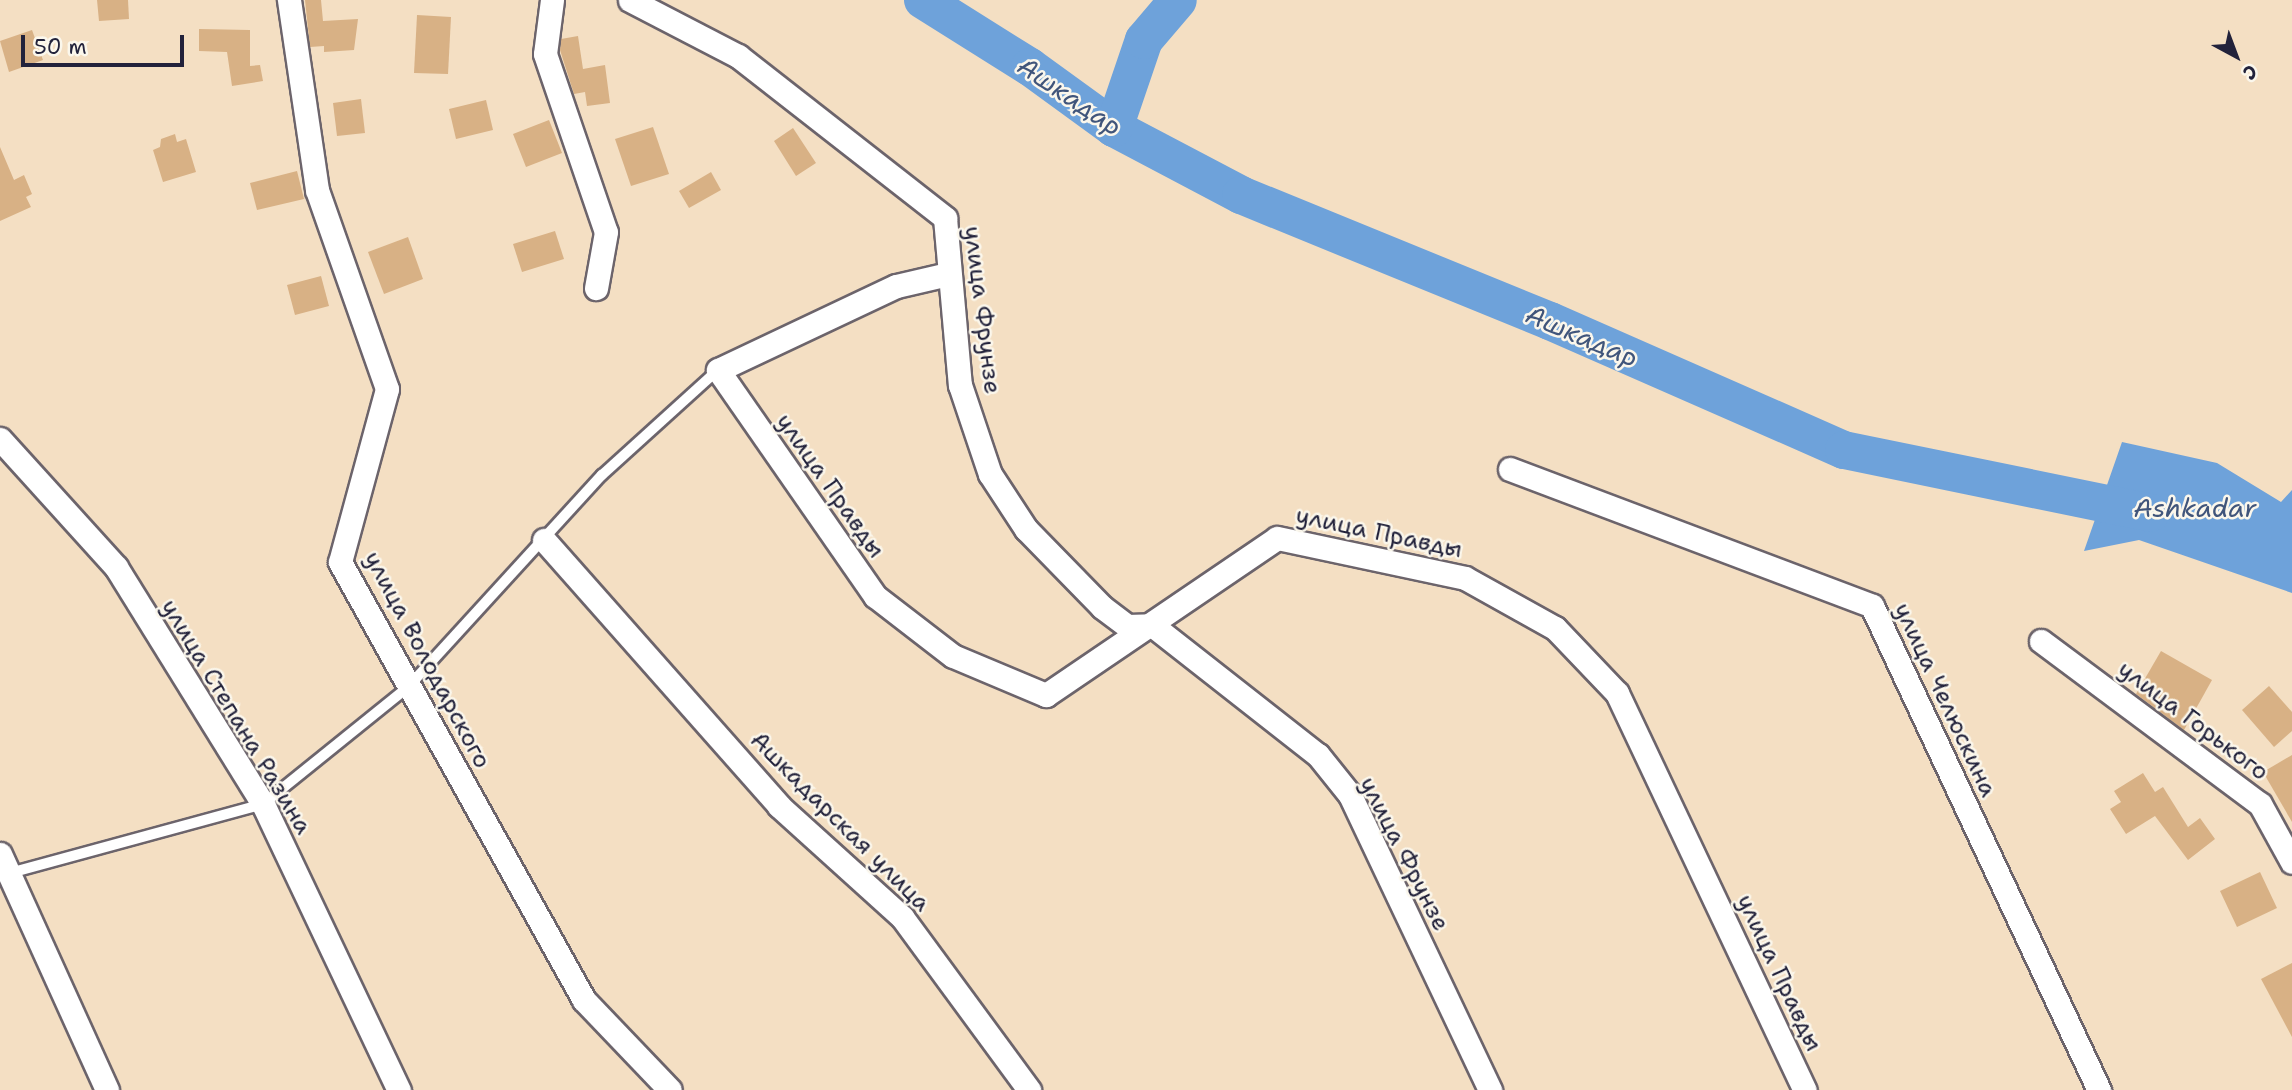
<!DOCTYPE html>
<meta charset="utf-8">
<style>
body{margin:0}
#map{position:relative;width:2292px;height:1090px;overflow:hidden;background:#f4dfc3;font-family:"Shantell Sans",sans-serif}
div>[style]{position:absolute}
.water>*{inset:0;background:#6ea2da}
.river>*{height:38px;margin:-19px;padding:0 19px;transform-origin:19px;border-radius:19px;background:#6ea2da}
.building>*{inset:0;background:#d8b185}
.roads{filter:drop-shadow(2px 0 #6c646b) drop-shadow(-2px 0 #6c646b) drop-shadow(0 2px #6c646b) drop-shadow(0 -2px #6c646b)}
.service>*{height:10px;margin:-5px;padding:0 5px;transform-origin:5px;border-radius:5px;background:#fff}
.minor>*{height:23px;margin:-11.5px;padding:0 11.5px;transform-origin:11.5px;border-radius:11.5px;background:#fff}
span{translate:-50% -50%;white-space:nowrap;text-align:center;line-height:1.15;-webkit-text-stroke:5px #fbf7ec;paint-order:stroke}
.street-label{font-size:24px;color:#22223b}
.water-label{font-size:26px;color:#40557b;font-style:italic}
.north{position:absolute;left:2201px;top:21px;width:70px;height:70px;-webkit-text-stroke:5px #fbf7ec;paint-order:stroke;rotate:139deg;font-size:19px;font-weight:700;line-height:28px;text-align:center;color:#22223b}
.north::after{content:'';display:block;margin:auto;width:24px;height:32px;background:#22223b;clip-path:polygon(50% 0,100% 100%,50% 72%,0 100%)}
.scale{position:absolute;left:21px;top:35px;width:163px;height:32px;box-sizing:border-box;border:4px solid #22223b;border-top:0;padding-left:9px;font-size:21px;line-height:24px;white-space:nowrap;color:#22223b;-webkit-text-stroke:5px #fbf7ec;paint-order:stroke}
</style>
<div id="map">
<div class="water">
<div style="clip-path:polygon(2122px 442px,2217px 463px,2281px 502px,2292px 490px,2292px 593px,2139px 540px,2084px 551px)"></div>
</div>
<div class="river">
<div style="left:923px;top:0;width:126px;rotate:32.1deg"></div>
<div style="left:1030px;top:67px;width:104px;rotate:36deg"></div>
<div style="left:1114px;top:128px;width:144px;rotate:27.8deg"></div>
<div style="left:1241px;top:195px;width:334px;rotate:22.2deg"></div>
<div style="left:1550px;top:321px;width:321px;rotate:23.7deg"></div>
<div style="left:1844px;top:450px;width:313px;rotate:11.6deg"></div>
<div style="left:1114px;top:128px;width:93px;rotate:-71.2deg"></div>
<div style="left:1144px;top:40px;width:52px;rotate:-49.6deg"></div>
</div>
<div class="building">
<div style="clip-path:polygon(97px 0,128px 0,129px 19px,99px 21px)"></div>
<div style="clip-path:polygon(305px 0,321px 0,323px 21px,358px 19px,354px 50px,324px 52px,324px 46px,310px 47px)"></div>
<div style="clip-path:polygon(417px 15px,451px 17px,448px 74px,414px 73px)"></div>
<div style="clip-path:polygon(199px 29px,250px 30px,250px 66px,260px 65px,263px 81px,232px 86px,227px 52px,199px 51px)"></div>
<div style="clip-path:polygon(32px 30px,43px 60px,9px 72px,0 41px)"></div>
<div style="clip-path:polygon(578px 36px,583px 69px,605px 65px,610px 103px,587px 106px,585px 92px,574px 94px,560px 50px,561px 39px)"></div>
<div style="clip-path:polygon(361px 99px,365px 133px,337px 136px,333px 103px)"></div>
<div style="clip-path:polygon(486px 100px,493px 130px,456px 139px,449px 109px)"></div>
<div style="clip-path:polygon(549px 120px,562px 153px,526px 167px,513px 134px)"></div>
<div style="clip-path:polygon(653px 127px,669px 174px,631px 186px,615px 139px)"></div>
<div style="clip-path:polygon(793px 128px,816px 163px,796px 176px,774px 141px)"></div>
<div style="clip-path:polygon(175px 134px,177px 142px,186px 139px,196px 172px,163px 182px,153px 150px,160px 147px,161px 139px)"></div>
<div style="clip-path:polygon(0 147px,14px 180px,24px 175px,32px 194px,26px 197px,31px 207px,0 221px)"></div>
<div style="clip-path:polygon(297px 171px,304px 199px,257px 210px,250px 183px)"></div>
<div style="clip-path:polygon(711px 172px,721px 190px,689px 208px,679px 191px)"></div>
<div style="clip-path:polygon(555px 231px,564px 259px,522px 272px,513px 244px)"></div>
<div style="clip-path:polygon(408px 237px,423px 279px,384px 294px,368px 252px)"></div>
<div style="clip-path:polygon(321px 276px,329px 306px,295px 315px,287px 285px)"></div>
<div style="clip-path:polygon(2161px 651px,2212px 680px,2184px 730px,2136px 694px)"></div>
<div style="clip-path:polygon(2269px 686px,2292px 712px,2292px 731px,2274px 747px,2242px 710px)"></div>
<div style="clip-path:polygon(2292px 755px,2292px 822px,2263px 772px)"></div>
<div style="clip-path:polygon(2143px 773px,2155px 792px,2163px 787px,2188px 827px,2200px 818px,2215px 839px,2188px 860px,2155px 816px,2126px 834px,2110px 809px,2121px 802px,2114px 791px)"></div>
<div style="clip-path:polygon(2260px 872px,2277px 908px,2237px 927px,2220px 891px)"></div>
<div style="clip-path:polygon(2292px 963px,2292px 1037px,2261px 979px)"></div>
</div>
<div class="roads">
<div class="service">
<div style="left:6px;top:874px;width:266px;rotate:-15.2deg"></div>
<div style="left:263px;top:804px;width:188px;rotate:-38.9deg"></div>
<div style="left:409px;top:686px;width:286px;rotate:-47.6deg"></div>
<div style="left:602px;top:475px;width:156px;rotate:-42.2deg"></div>
</div>
<div class="minor">
<div style="left:289px;top:0;width:192px;rotate:81.6deg"></div>
<div style="left:317px;top:190px;width:211px;rotate:70.6deg"></div>
<div style="left:387px;top:389px;width:179px;rotate:105.2deg"></div>
<div style="left:340px;top:562px;width:501px;rotate:60.88deg"></div>
<div style="left:584px;top:1000px;width:124px;rotate:46.3deg"></div>
<div style="left:552px;top:0;width:54px;rotate:97.4deg"></div>
<div style="left:545px;top:54px;width:188px;rotate:71.1deg"></div>
<div style="left:606px;top:232px;width:57px;rotate:100.1deg"></div>
<div style="left:630px;top:0;width:122px;rotate:27.4deg"></div>
<div style="left:738px;top:56px;width:263px;rotate:38deg"></div>
<div style="left:945px;top:218px;width:168px;rotate:84.9deg"></div>
<div style="left:960px;top:385px;width:94px;rotate:71.4deg"></div>
<div style="left:990px;top:474px;width:66px;rotate:56.8deg"></div>
<div style="left:1026px;top:529px;width:109px;rotate:45.7deg"></div>
<div style="left:1102px;top:607px;width:31px;rotate:37deg"></div>
<div style="left:1127px;top:626px;width:25px;rotate:-2deg"></div>
<div style="left:1152px;top:625px;width:211px;rotate:38.1deg"></div>
<div style="left:1318px;top:755px;width:51px;rotate:51.3deg"></div>
<div style="left:1350px;top:795px;width:327px;rotate:64.6deg"></div>
<div style="left:948px;top:274px;width:53px;rotate:167deg"></div>
<div style="left:896px;top:286px;width:197px;rotate:154.7deg"></div>
<div style="left:718px;top:370px;width:275px;rotate:55.2deg"></div>
<div style="left:875px;top:596px;width:98px;rotate:37.6deg"></div>
<div style="left:953px;top:656px;width:101px;rotate:22.8deg"></div>
<div style="left:1046px;top:695px;width:279px;rotate:-34.2deg"></div>
<div style="left:1277px;top:538px;width:192px;rotate:12deg"></div>
<div style="left:1465px;top:578px;width:103px;rotate:29.1deg"></div>
<div style="left:1555px;top:628px;width:90px;rotate:46.4deg"></div>
<div style="left:1617px;top:693px;width:439px;rotate:64.7deg"></div>
<div style="left:0;top:439px;width:173px;rotate:47.8deg"></div>
<div style="left:116px;top:567px;width:279px;rotate:58.2deg"></div>
<div style="left:263px;top:804px;width:317px;rotate:64.6deg"></div>
<div style="left:1510px;top:469px;width:387px;rotate:20.7deg"></div>
<div style="left:1872px;top:606px;width:535px;rotate:64.87deg"></div>
<div style="left:544px;top:540px;width:355px;rotate:48.5deg"></div>
<div style="left:779px;top:806px;width:166px;rotate:42.1deg"></div>
<div style="left:902px;top:917px;width:215px;rotate:53.7deg"></div>
<div style="left:2041px;top:641px;width:273px;rotate:36.7deg"></div>
<div style="left:2260px;top:804px;width:66px;rotate:61.1deg"></div>
<div style="left:0;top:854px;width:259px;rotate:65.6deg"></div>
</div>
</div>
<div class="street-label">
<span style="left:982px;top:310px;rotate:83deg">улица Фрунзе</span>
<span style="left:830px;top:486px;rotate:55deg">улица Правды</span>
<span style="left:1379px;top:533px;rotate:12deg">улица Правды</span>
<span style="left:427px;top:660px;rotate:62deg">улица Володарского</span>
<span style="left:1945px;top:700px;rotate:65deg">улица Челюскина</span>
<span style="left:236px;top:717px;rotate:59deg">улица Степана Разина</span>
<span style="left:2193px;top:721px;rotate:37deg">улица Горького</span>
<span style="left:840px;top:822px;rotate:45deg">Ашкадарская улица</span>
<span style="left:1404px;top:854px;rotate:63deg">улица Фрунзе</span>
<span style="left:1779px;top:973px;rotate:65deg">улица Правды</span>
</div>
<div class="water-label">
<span style="left:1070px;top:96px;rotate:34deg">Ашкадар</span>
<span style="left:1582px;top:336px;rotate:23deg">Ашкадар</span>
<span style="left:2195px;top:508px">Ashkadar</span>
</div>
<div class="north">С</div>
<div class="scale">50 m</div>
</div>
